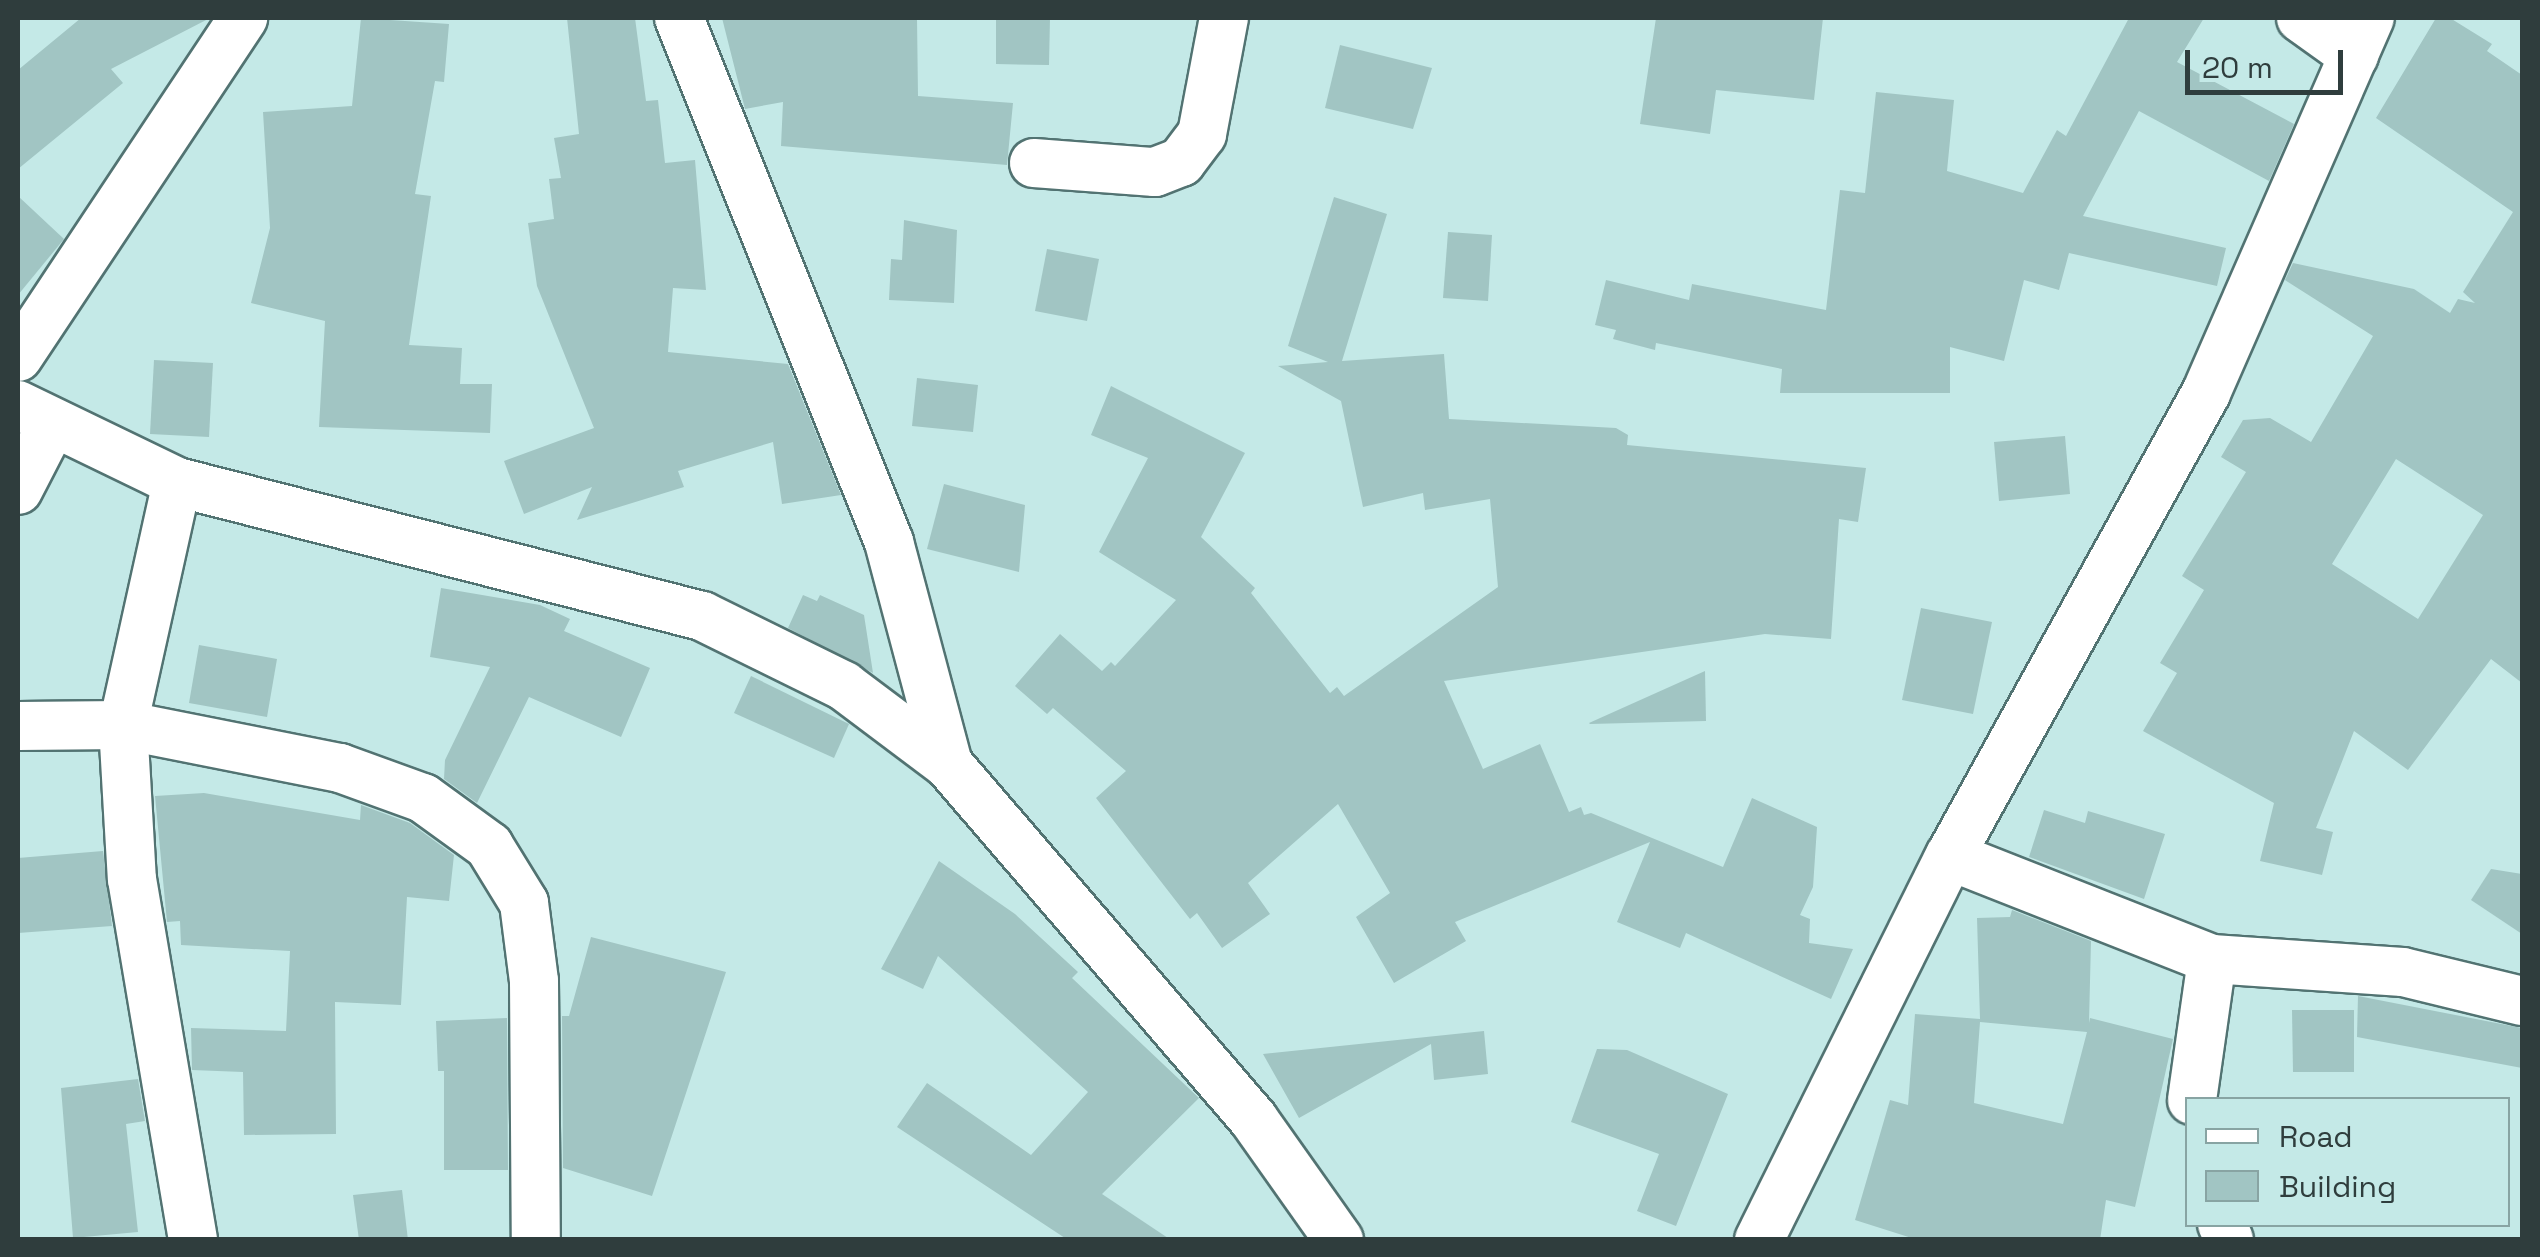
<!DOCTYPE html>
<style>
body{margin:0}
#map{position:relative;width:2540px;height:1257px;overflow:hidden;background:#c4e9e7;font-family:"Space Grotesk",sans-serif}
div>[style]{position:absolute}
.building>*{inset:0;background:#a1c5c3}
.roads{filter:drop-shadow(2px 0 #527372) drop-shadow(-2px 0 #527372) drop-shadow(0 2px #527372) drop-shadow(0 -2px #527372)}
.street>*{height:48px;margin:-24px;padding:0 24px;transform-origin:24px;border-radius:24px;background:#fff}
span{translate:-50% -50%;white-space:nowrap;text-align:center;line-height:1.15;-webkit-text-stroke:9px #c4e9e7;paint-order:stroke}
.frame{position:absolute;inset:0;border:20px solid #2f3d3d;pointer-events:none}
.legend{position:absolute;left:2185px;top:1097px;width:325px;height:130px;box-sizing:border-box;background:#c4e9e7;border:2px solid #88a4a3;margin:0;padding:12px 18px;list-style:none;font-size:30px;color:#2f3d3d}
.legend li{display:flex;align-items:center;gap:20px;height:50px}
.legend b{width:50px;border:2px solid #88a4a3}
.scale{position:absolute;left:2185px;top:50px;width:158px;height:45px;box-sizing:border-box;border:5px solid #2f3d3d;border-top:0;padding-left:12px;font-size:30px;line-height:35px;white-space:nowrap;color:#2f3d3d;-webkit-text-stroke:8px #c4e9e7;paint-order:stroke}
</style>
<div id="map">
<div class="building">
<div style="clip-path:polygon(81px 18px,210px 18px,111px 69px,123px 83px,18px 169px,18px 70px)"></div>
<div style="clip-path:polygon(361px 18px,449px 24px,444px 82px,435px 81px,415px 194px,431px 196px,409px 345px,462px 348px,460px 384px,492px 384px,490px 433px,319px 427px,325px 321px,251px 303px,270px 228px,263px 112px,352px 106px)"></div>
<div style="clip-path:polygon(567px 18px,635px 18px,646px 101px,658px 100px,665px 163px,695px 160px,706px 290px,673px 288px,668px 352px,788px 364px,841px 495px,782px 504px,773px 442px,678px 471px,684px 487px,577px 520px,592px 487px,524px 514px,504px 461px,594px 428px,537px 286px,528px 223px,554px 219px,549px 179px,561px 178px,554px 138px,579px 134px)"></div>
<div style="clip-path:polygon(722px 18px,917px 18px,918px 96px,1013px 103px,1007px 165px,781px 146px,783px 102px,745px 109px)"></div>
<div style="clip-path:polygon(996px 18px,1050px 18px,1049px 65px,996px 64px)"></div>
<div style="clip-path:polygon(1656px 18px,1823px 18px,1814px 100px,1716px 90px,1710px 134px,1640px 124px)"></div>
<div style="clip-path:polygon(2129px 18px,2204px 18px,2177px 62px,2294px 124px,2269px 181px,2139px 111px,2083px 216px,2226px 248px,2217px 286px,2069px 253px,2059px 290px,2024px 280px,2004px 361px,1950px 347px,1950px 393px,1780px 393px,1782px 369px,1656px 343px,1655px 350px,1613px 339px,1616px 330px,1595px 325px,1606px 280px,1689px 300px,1692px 284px,1826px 310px,1840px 190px,1865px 193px,1876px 92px,1954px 100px,1947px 171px,2023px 193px,2057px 130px,2066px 136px)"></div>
<div style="clip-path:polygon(evenodd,2436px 18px,2450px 18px,2492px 44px,2487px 51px,2522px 75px,2522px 683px,2491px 659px,2408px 770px,2354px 731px,2316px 828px,2333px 832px,2322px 875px,2260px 861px,2274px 803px,2143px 731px,2177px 673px,2160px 663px,2204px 590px,2182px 576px,2246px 472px,2221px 457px,2243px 420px,2270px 418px,2311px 442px,2373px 336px,2285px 280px,2293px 263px,2414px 289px,2450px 313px,2458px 299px,2475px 303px,2463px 292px,2513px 212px,2376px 118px,2436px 18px,2396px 459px,2483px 515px,2418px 619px,2332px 564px,2396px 459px)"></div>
<div style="clip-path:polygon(1340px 45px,1432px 68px,1413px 129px,1325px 108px)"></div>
<div style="clip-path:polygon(18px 196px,64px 239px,18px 295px)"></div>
<div style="clip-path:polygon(1334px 197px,1387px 214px,1342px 361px,1444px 354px,1449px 419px,1616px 428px,1628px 435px,1627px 445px,1866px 468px,1858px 522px,1839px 519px,1831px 639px,1765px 634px,1444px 681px,1483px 769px,1540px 744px,1569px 812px,1581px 807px,1584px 815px,1591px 813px,1723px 867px,1752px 798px,1817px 827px,1813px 887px,1800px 915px,1810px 919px,1809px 943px,1853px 949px,1831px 999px,1686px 933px,1680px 948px,1617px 922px,1650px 842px,1455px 922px,1466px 941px,1394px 983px,1356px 917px,1390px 893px,1338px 804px,1248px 883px,1270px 914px,1222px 948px,1197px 913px,1190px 919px,1096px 798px,1126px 771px,1053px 708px,1047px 714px,1015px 686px,1060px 634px,1102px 671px,1111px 662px,1115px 666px,1176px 600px,1099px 552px,1148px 458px,1091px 435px,1111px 386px,1245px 453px,1201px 537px,1255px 588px,1251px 593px,1330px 693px,1337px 687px,1344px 696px,1498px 587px,1490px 499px,1425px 510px,1423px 493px,1363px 507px,1341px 401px,1278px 366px,1328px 362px,1288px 346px)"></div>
<div style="clip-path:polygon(904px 220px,957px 230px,954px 303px,889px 300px,891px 259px,902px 260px)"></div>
<div style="clip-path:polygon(1448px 232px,1492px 235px,1488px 301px,1443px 298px)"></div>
<div style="clip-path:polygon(1047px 249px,1099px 259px,1087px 321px,1035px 311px)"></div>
<div style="clip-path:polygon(154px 360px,213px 363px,209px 437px,150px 434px)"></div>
<div style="clip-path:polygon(917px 378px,978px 385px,973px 432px,912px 426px)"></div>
<div style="clip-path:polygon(2065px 436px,2070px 494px,1999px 501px,1994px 442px)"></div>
<div style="clip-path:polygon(944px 484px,1025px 505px,1019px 572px,927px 549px)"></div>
<div style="clip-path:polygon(441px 588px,540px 605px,570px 619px,564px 631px,650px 668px,621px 737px,529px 697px,477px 803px,444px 779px,445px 760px,490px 667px,430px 657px)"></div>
<div style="clip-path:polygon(803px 595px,817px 601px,820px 595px,864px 615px,873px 673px,788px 628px)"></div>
<div style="clip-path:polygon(1921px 608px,1992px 622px,1973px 714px,1902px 700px)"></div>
<div style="clip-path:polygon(199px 645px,277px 659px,267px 717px,189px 703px)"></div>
<div style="clip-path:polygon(1705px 671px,1706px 721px,1590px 724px,1589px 723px)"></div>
<div style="clip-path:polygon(751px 676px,849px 724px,834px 758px,734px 713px)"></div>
<div style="clip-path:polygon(204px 793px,360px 820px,361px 805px,410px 823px,454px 855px,449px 901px,407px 897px,401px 1005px,335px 1002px,336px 1134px,244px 1135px,243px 1072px,192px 1070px,191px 1028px,286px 1031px,290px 951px,181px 945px,180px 921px,167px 922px,155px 796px)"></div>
<div style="clip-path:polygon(2044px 810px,2085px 823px,2088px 811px,2165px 834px,2144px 899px,2029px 857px)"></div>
<div style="clip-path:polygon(103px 851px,112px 926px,18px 933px,18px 858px)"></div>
<div style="clip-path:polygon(939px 861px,1015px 914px,1078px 972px,1072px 978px,1199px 1098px,1102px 1194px,1171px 1240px,1068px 1240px,897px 1127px,927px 1083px,1031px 1155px,1088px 1092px,938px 956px,923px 989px,881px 969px)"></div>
<div style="clip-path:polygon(2491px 869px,2522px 874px,2522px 934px,2471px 900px)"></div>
<div style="clip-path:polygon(evenodd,2012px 910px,2091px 941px,2089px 1023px,2090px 1018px,2173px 1039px,2135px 1207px,2106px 1200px,2100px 1240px,1918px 1240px,1855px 1220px,1890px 1100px,1908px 1105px,1915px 1014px,1980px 1019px,1977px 918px,2010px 917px,2012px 910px,1980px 1022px,2087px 1032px,2063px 1124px,1974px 1103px,1980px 1022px)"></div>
<div style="clip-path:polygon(591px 937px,726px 972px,652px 1196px,563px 1168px,562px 1016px,569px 1016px)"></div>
<div style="clip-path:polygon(2358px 996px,2522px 1028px,2522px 1068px,2357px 1037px)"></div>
<div style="clip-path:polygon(2292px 1010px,2354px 1010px,2354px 1072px,2293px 1072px)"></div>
<div style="clip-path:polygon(507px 1018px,508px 1170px,444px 1170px,444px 1071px,438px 1071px,436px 1021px)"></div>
<div style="clip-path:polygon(1484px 1031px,1488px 1074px,1434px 1080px,1431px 1044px,1299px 1118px,1263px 1054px)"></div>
<div style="clip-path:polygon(1597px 1049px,1627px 1050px,1728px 1094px,1676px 1226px,1637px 1211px,1659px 1154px,1571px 1122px)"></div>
<div style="clip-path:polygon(138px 1079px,145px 1121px,126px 1124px,138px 1232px,73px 1238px,61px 1088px)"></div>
<div style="clip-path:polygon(402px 1190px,408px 1240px,359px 1240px,353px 1195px)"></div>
</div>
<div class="roads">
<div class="street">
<div style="left:679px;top:18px;width:565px;rotate:68.16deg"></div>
<div style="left:889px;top:542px;width:230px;rotate:75.1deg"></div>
<div style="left:2301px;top:18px;width:65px;rotate:35.6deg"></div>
<div style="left:1034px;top:163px;width:121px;rotate:4.3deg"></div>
<div style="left:1155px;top:172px;width:28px;rotate:-21deg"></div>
<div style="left:1181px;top:162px;width:35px;rotate:-53deg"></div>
<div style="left:1202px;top:134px;width:118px;rotate:-79.3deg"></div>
<div style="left:18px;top:357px;width:407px;rotate:-56.4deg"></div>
<div style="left:18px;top:405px;width:177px;rotate:25.8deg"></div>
<div style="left:177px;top:482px;width:542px;rotate:14.32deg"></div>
<div style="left:702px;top:616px;width:158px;rotate:26.2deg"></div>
<div style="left:844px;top:686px;width:130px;rotate:36.9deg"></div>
<div style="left:948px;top:764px;width:469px;rotate:49.3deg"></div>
<div style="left:1254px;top:1120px;width:147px;rotate:54.7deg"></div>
<div style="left:177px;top:482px;width:249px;rotate:102.5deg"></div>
<div style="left:123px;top:725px;width:154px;rotate:86.7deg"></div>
<div style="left:132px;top:879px;width:366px;rotate:80.4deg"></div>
<div style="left:18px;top:490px;width:72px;rotate:-62.7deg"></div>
<div style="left:18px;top:726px;width:105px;rotate:-0.5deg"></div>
<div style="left:123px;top:725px;width:221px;rotate:11.2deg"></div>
<div style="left:340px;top:768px;width:88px;rotate:19.9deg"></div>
<div style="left:423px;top:798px;width:82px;rotate:36deg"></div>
<div style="left:489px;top:846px;width:67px;rotate:58.4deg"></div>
<div style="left:524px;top:903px;width:79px;rotate:82.7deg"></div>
<div style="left:534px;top:981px;width:259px;rotate:89.6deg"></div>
<div style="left:1950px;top:856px;width:282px;rotate:21.5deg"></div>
<div style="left:2212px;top:959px;width:191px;rotate:3.9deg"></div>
<div style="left:2403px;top:972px;width:122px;rotate:13.7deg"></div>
<div style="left:2192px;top:1100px;width:142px;rotate:-81.9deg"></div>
<div style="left:2222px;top:1224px;width:17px;rotate:66deg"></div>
<div style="left:1759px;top:1240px;width:429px;rotate:-63.6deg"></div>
<div style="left:1950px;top:856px;width:529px;rotate:-61.06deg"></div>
<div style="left:2206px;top:393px;width:409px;rotate:-66.4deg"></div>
</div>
</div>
<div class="frame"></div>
<ul class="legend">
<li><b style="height:12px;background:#fff"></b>Road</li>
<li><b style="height:28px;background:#a1c5c3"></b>Building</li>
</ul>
<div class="scale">20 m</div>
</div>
